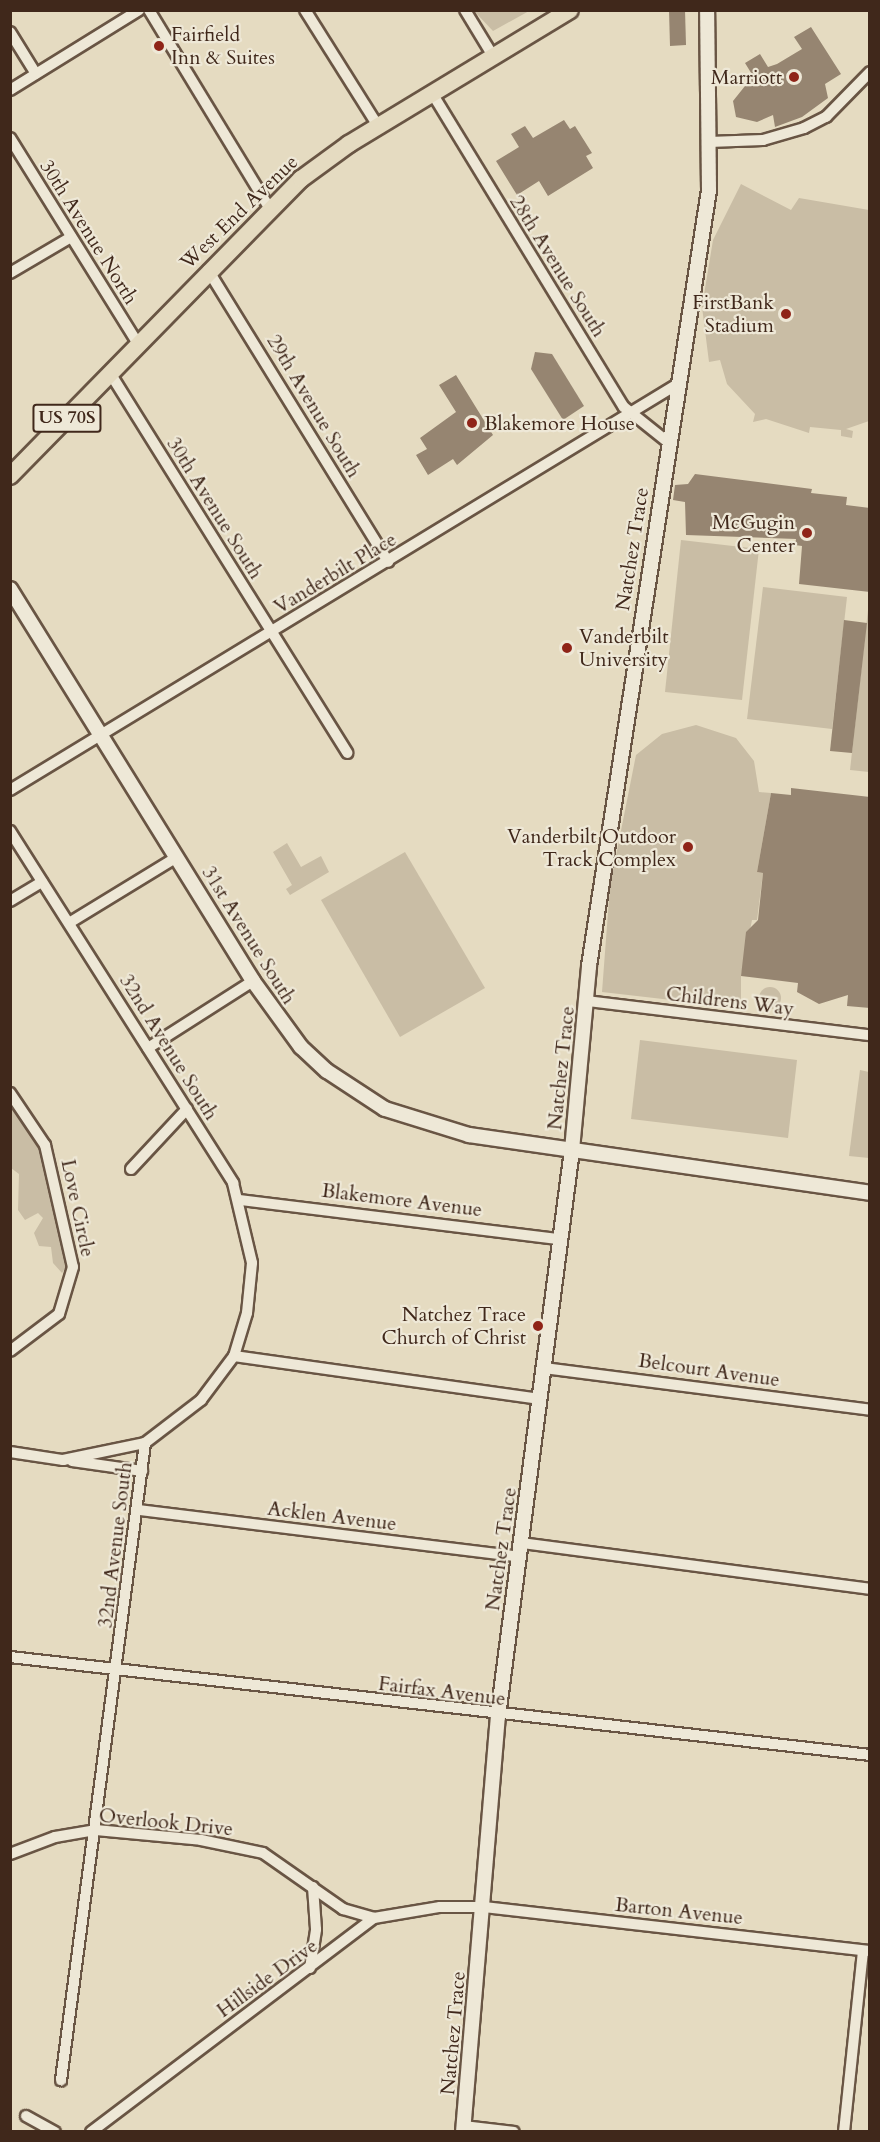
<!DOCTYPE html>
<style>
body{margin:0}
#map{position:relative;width:880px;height:2142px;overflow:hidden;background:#e5dbc1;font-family:Cardo,serif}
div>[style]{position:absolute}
.green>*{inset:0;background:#c9bda5}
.round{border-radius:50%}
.building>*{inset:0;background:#968571}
.roads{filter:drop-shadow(2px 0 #695544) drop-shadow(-2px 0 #695544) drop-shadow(0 2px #695544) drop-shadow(0 -2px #695544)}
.minor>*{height:10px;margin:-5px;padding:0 5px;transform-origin:5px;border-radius:5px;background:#eee8d7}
.secondary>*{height:14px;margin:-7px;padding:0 7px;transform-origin:7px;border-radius:7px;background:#eee8d7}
.primary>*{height:16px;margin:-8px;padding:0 8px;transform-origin:8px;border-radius:8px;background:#e5dbc1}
.dots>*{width:16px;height:16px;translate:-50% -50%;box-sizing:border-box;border:3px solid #eee8d7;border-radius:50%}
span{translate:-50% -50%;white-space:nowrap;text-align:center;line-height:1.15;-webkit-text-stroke:4.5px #eee8d7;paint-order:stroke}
.shield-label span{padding:2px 4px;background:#eee8d7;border:2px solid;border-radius:4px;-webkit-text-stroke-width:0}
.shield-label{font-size:18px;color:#40281b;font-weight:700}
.poi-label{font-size:20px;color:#40281b}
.left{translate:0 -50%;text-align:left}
.right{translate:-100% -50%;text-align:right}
.street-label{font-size:20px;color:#40281b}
.frame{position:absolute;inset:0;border:12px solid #40281b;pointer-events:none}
</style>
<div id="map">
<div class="green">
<div style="clip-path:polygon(474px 11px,529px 11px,493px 31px)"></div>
<div style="clip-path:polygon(741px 184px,791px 210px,799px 198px,869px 210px,869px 421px,846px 429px,853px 431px,852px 438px,841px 436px,841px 430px,810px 427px,809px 433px,766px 419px,753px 422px,755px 414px,727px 384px,720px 360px,709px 362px,702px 307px,713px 240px)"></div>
<div style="clip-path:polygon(681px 540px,759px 549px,742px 700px,665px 692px)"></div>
<div style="clip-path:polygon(763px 587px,847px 597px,832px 729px,747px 719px)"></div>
<div style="clip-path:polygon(868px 610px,870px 610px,869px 772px,850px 770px)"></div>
<div style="clip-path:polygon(696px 725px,736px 738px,754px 761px,759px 792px,771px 793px,757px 872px,763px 873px,757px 920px,752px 920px,741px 976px,741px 1008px,602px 992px,610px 886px,636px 755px,662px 734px)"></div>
<div style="clip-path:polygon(287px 843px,301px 867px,321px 856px,329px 872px,290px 895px,286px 889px,292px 885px,273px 852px)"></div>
<div style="clip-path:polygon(405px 852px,485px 988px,400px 1037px,321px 900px)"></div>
<div class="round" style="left:759px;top:987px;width:22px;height:22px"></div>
<div style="clip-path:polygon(640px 1040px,797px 1060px,788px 1138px,631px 1119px)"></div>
<div style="clip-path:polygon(860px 1070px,869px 1072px,869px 1158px,849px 1156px)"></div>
<div style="clip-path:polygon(10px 1104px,47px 1161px,68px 1264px,62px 1273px,53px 1263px,51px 1247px,39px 1246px,34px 1233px,43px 1218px,38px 1213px,25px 1220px,18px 1210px,19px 1174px,11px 1168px)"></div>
</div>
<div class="building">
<div style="clip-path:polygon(669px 10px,685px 10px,686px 45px,670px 46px)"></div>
<div style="clip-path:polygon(811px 27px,841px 74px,825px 84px,828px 98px,802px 117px,775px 127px,773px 115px,757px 122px,736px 117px,733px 101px,753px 76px,745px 63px,760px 54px,768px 67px,777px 64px,802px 49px,794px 37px)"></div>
<div style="clip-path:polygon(564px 120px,570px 129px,575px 126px,592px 153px,586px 156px,593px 168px,548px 196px,539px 181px,517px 195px,496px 161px,519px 147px,511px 134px,525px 126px,533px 138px)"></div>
<div style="clip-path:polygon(535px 352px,552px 354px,584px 406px,563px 420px,531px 369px)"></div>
<div style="clip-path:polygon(456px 375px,493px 435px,457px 465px,453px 459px,428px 475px,416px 455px,427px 449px,420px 438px,456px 412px,439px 385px)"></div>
<div style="clip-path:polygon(695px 474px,812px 489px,811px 493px,847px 497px,846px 505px,870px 508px,870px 592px,799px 584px,802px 546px,795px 545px,796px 539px,686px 535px,685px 502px,673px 500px,675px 485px,688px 484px)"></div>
<div style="clip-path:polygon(844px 620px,867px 623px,852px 753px,830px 751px)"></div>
<div style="clip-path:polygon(791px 788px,870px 797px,870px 1008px,847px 1006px,848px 995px,819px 1004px,797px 992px,798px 983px,741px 976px,746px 932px,758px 920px,763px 873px,757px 872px,771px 793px,791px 795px)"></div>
</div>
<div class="roads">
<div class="minor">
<div style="left:149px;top:10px;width:231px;rotate:58.7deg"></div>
<div style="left:305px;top:10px;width:137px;rotate:57.8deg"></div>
<div style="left:465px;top:10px;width:54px;rotate:58.7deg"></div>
<div style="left:10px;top:32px;width:49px;rotate:58.2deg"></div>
<div style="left:10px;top:90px;width:152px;rotate:-31.8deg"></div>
<div style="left:432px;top:93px;width:368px;rotate:58.6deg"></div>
<div style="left:624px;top:407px;width:58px;rotate:38.7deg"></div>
<div style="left:10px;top:138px;width:243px;rotate:58.1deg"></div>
<div style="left:709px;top:142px;width:54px;rotate:-2.1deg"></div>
<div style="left:763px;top:140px;width:43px;rotate:-16.3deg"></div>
<div style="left:804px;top:128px;width:25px;rotate:-27deg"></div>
<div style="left:826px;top:117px;width:63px;rotate:-45.6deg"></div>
<div style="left:208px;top:270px;width:343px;rotate:58.3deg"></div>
<div style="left:10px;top:273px;width:71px;rotate:-30.5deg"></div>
<div style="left:110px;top:373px;width:448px;rotate:58deg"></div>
<div style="left:10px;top:790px;width:779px;rotate:-31.3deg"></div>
<div style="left:10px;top:831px;width:417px;rotate:57.6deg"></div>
<div style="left:233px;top:1183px;width:82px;rotate:76.6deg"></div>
<div style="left:252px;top:1263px;width:50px;rotate:95.7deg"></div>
<div style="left:247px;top:1313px;width:45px;rotate:106.8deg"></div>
<div style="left:234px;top:1356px;width:55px;rotate:126.9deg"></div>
<div style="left:201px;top:1400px;width:71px;rotate:142.5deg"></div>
<div style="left:145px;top:1443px;width:643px;rotate:97.51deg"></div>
<div style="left:10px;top:901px;width:37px;rotate:-31deg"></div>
<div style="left:69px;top:923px;width:127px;rotate:-31.4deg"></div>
<div style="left:587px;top:1001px;width:285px;rotate:6.9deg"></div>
<div style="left:148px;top:1048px;width:125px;rotate:-32.5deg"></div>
<div style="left:10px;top:1093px;width:63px;rotate:56.1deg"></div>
<div style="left:45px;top:1145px;width:125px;rotate:77.1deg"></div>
<div style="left:73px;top:1267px;width:49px;rotate:106.6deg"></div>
<div style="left:59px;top:1314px;width:61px;rotate:142.9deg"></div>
<div style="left:131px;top:1169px;width:82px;rotate:-47deg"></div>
<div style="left:240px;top:1200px;width:321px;rotate:7deg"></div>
<div style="left:234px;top:1356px;width:309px;rotate:8deg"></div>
<div style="left:544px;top:1368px;width:329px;rotate:7.3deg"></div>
<div style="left:10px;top:1452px;width:54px;rotate:8.6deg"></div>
<div style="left:63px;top:1460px;width:84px;rotate:-11.7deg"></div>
<div style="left:72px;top:1461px;width:71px;rotate:8.1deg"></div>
<div style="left:139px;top:1510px;width:384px;rotate:7deg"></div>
<div style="left:522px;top:1543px;width:351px;rotate:7.5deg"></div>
<div style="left:10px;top:1657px;width:866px;rotate:6.5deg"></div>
<div style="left:10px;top:1854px;width:48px;rotate:-20.7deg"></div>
<div style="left:55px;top:1837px;width:42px;rotate:-9.7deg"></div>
<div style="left:96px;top:1830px;width:105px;rotate:5.4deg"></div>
<div style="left:201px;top:1840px;width:63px;rotate:11.8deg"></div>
<div style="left:263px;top:1853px;width:98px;rotate:35deg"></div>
<div style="left:343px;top:1909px;width:32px;rotate:16deg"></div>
<div style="left:310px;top:1968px;width:39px;rotate:-81deg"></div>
<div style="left:316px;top:1929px;width:42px;rotate:-94.1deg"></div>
<div style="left:26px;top:2116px;width:33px;rotate:29deg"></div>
<div style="left:464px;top:2126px;width:50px;rotate:6.8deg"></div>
<div style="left:91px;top:2132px;width:355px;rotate:-37.1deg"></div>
<div style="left:374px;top:1918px;width:67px;rotate:-9.5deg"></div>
<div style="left:440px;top:1907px;width:44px"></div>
<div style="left:484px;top:1907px;width:388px;rotate:6.5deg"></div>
<div style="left:844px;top:2132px;width:182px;rotate:-84deg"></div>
</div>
<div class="secondary">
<div style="left:10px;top:589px;width:461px;rotate:58.2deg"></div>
<div style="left:253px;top:981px;width:82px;rotate:54deg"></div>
<div style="left:301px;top:1047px;width:35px;rotate:43deg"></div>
<div style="left:327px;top:1071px;width:69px;rotate:33.2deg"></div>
<div style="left:385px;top:1109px;width:88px;rotate:17.2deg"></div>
<div style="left:469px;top:1135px;width:405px;rotate:8.2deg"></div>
<div style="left:463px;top:2132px;width:417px;rotate:-85.2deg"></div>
<div style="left:498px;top:1716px;width:571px;rotate:-82.55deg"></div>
<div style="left:572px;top:1150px;width:185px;rotate:-84.7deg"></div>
<div style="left:589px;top:966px;width:785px;rotate:-81.21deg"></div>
<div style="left:709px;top:190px;width:180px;rotate:-90.6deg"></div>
</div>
<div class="primary">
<div style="left:10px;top:476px;width:416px;rotate:-45.6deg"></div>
<div style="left:301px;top:179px;width:59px;rotate:-36.1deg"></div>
<div style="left:349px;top:144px;width:258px;rotate:-31.2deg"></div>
</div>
</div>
<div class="dots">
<div style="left:159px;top:46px;background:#8f2418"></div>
<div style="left:794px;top:77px;background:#8f2418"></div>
<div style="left:786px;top:314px;background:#8f2418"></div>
<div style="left:472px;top:423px;background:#8f2418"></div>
<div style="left:807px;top:533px;background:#8f2418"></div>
<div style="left:567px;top:648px;background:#8f2418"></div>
<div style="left:688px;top:847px;background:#8f2418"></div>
<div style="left:538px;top:1326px;background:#8f2418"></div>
</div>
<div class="shield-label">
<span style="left:67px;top:418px">US 70S</span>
</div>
<div class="poi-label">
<span class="left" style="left:171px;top:46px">Fairfield<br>Inn &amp; Suites</span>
<span class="right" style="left:782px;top:77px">Marriott</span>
<span class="right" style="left:774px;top:314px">FirstBank<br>Stadium</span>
<span class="left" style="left:484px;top:423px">Blakemore House</span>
<span class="right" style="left:795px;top:534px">McGugin<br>Center</span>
<span class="left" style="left:579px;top:648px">Vanderbilt<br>University</span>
<span class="right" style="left:676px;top:848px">Vanderbilt Outdoor<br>Track Complex</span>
<span class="right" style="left:526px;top:1326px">Natchez Trace<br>Church of Christ</span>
</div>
<div class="street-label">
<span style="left:239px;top:212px;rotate:-44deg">West End Avenue</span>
<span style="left:89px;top:232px;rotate:58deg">30th Avenue North</span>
<span style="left:558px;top:266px;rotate:58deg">28th Avenue South</span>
<span style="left:314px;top:406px;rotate:59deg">29th Avenue South</span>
<span style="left:215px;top:508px;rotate:58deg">30th Avenue South</span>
<span style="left:632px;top:549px;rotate:-81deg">Natchez Trace</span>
<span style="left:335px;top:573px;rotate:-31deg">Vanderbilt Place</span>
<span style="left:249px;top:935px;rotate:58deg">31st Avenue South</span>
<span style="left:730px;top:1001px;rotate:7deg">Childrens Way</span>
<span style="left:169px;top:1047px;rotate:58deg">32nd Avenue South</span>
<span style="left:561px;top:1068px;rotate:-84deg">Natchez Trace</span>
<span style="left:402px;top:1200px;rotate:7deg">Blakemore Avenue</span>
<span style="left:78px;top:1208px;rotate:78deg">Love Circle</span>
<span style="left:709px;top:1370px;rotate:8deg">Belcourt Avenue</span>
<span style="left:332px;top:1516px;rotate:7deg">Acklen Avenue</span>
<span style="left:115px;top:1545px;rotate:-83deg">32nd Avenue South</span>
<span style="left:501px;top:1549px;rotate:-82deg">Natchez Trace</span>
<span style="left:442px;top:1691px;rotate:7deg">Fairfax Avenue</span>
<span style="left:166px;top:1822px;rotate:6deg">Overlook Drive</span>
<span style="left:679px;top:1911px;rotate:6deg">Barton Avenue</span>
<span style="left:267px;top:1978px;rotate:-36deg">Hillside Drive</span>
<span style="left:453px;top:2033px;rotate:-85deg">Natchez Trace</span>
</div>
<div class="frame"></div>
</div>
